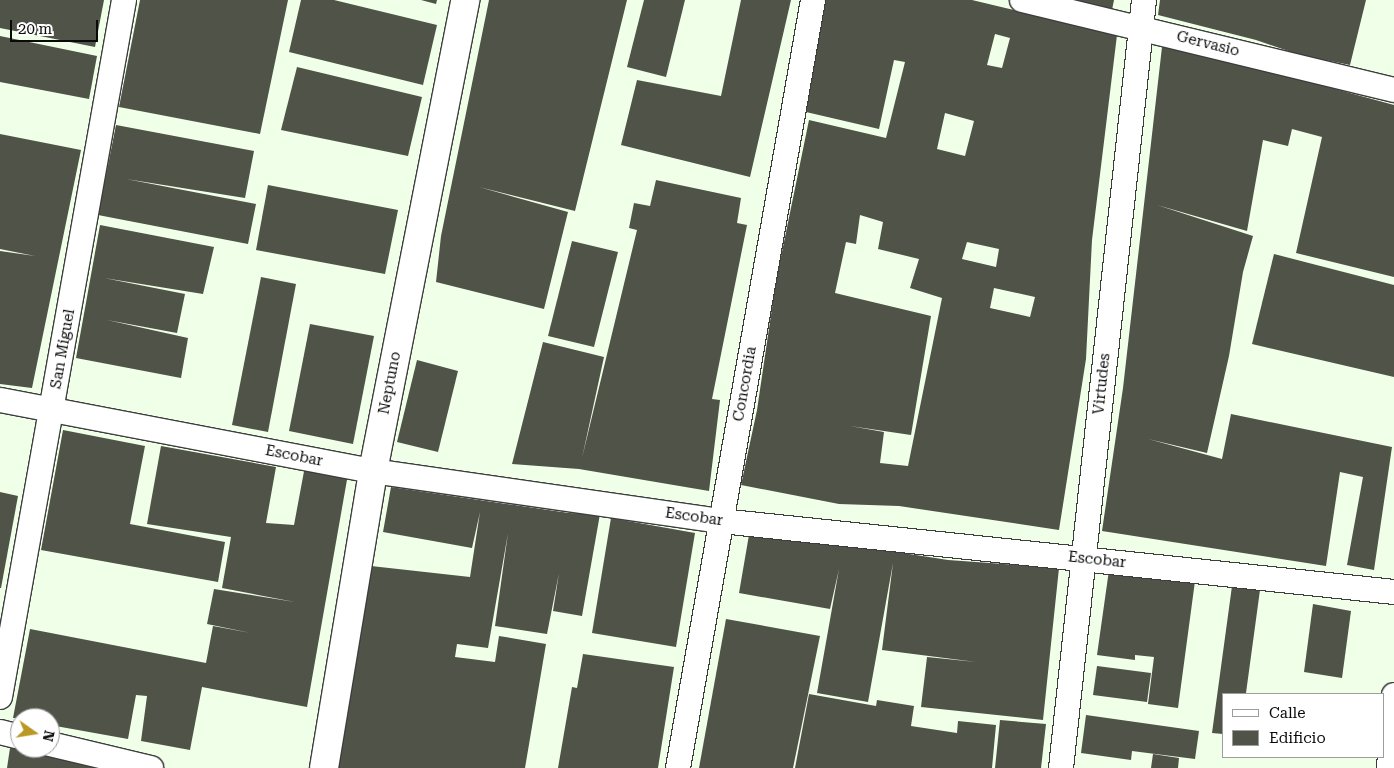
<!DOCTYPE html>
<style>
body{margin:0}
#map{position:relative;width:1394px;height:768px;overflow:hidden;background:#f0ffe8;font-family:"Roboto Serif",serif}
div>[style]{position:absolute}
.building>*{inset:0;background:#505347}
.roads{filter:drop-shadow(1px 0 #3d3d3d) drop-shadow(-1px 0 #3d3d3d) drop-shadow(0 1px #3d3d3d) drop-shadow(0 -1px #3d3d3d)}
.minor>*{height:24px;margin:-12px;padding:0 12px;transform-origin:12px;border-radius:12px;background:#fff}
.tertiary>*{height:28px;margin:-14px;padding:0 14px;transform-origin:14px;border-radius:14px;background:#fff}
span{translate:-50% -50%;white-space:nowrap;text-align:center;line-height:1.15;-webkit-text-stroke:5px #fff;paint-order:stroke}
.street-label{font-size:15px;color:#0a0a0a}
.legend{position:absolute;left:1222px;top:693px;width:162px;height:65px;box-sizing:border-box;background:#fff;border:1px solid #9d9d9d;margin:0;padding:6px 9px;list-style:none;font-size:15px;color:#0a0a0a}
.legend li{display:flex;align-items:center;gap:10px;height:25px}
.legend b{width:25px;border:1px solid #9d9d9d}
.north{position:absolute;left:10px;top:708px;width:50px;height:50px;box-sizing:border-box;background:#fff;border:1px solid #9d9d9d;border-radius:50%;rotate:103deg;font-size:14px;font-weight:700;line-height:20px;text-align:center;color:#0a0a0a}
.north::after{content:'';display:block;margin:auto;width:18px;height:22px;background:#b99824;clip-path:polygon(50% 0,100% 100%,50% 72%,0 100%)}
.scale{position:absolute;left:10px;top:20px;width:88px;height:22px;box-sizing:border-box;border:2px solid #0a0a0a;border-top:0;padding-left:6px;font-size:15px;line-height:18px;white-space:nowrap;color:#0a0a0a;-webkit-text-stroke:4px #fff;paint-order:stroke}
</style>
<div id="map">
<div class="building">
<div style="clip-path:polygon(0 0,104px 0,95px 47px,0 28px)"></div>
<div style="clip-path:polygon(140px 0,288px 0,260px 134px,119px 107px)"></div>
<div style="clip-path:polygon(301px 0,334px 0,437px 25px,423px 85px,289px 52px)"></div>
<div style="clip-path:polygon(421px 0,437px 0,436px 4px)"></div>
<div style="clip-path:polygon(489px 0,627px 0,575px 211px,479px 187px,568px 212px,544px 309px,436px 282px,441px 236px)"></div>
<div style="clip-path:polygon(644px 0,685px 0,666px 77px,627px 67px)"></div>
<div style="clip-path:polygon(741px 0,791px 0,750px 177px,621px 145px,637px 80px,721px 96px)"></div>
<div style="clip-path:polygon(evenodd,826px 0,972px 0,1117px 35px,1092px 240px,1086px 359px,1059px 530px,899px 506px,839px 504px,741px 485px,757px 410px,776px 281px,809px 120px,886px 138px,905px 62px,894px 60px,879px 129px,806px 112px,826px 0,995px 34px,1010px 38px,1002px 68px,987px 65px,995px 34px,826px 0,945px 113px,974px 121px,965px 156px,937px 149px,945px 113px,826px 0,860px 215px,883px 222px,878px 249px,919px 259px,910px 288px,942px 298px,908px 466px,880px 463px,884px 432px,850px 426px,911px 435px,931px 316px,835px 293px,846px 242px,856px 244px,860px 215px,826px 0,967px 242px,999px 249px,996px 267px,962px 259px,967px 242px,826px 0,994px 288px,1035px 297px,1030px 317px,990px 308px,994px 288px)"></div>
<div style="clip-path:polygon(1076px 0,1114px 0,1112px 10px)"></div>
<div style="clip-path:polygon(1160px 0,1366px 0,1350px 65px,1300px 55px,1256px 40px,1158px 15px)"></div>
<div style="clip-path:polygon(0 36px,97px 56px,89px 99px,0 82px)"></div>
<div style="clip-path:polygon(1162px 47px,1254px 67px,1394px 105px,1394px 277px,1296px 253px,1322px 137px,1292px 129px,1288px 146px,1263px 140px,1247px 231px,1157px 205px,1253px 236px,1243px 272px,1229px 356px,1207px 453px,1148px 439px,1222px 459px,1231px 414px,1392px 447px,1374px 570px,1347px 565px,1363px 477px,1340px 472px,1326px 566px,1102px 531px,1123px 388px)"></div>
<div style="clip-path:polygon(297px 67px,422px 97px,408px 156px,281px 130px)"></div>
<div style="clip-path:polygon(116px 125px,254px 151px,245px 198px,126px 179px,256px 204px,248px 244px,98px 215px)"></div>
<div style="clip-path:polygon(0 134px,81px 150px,32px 388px,0 384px,0 251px,35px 256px,0 249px)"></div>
<div style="clip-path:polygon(656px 180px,741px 198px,737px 223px,747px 225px,712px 399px,720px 400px,709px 491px,579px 469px,512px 464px,543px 342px,604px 357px,582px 458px,637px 230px,629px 228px,634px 203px,650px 206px)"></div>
<div style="clip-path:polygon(268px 185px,398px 210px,385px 274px,256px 250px)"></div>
<div style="clip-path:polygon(100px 225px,214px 247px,203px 294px,104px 278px,185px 294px,177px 333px,107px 320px,188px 338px,181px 378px,76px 358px)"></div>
<div style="clip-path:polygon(572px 241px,618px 252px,594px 347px,548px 336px)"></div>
<div style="clip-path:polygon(1274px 254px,1394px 285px,1394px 377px,1252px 344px)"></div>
<div style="clip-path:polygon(261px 277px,296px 284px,268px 432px,232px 425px)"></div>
<div style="clip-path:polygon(310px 324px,374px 336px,353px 444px,289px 431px)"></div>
<div style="clip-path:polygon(417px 360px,458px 371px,438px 452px,397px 442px)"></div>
<div style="clip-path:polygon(63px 430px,145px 446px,130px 524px,225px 542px,218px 582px,41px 550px)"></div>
<div style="clip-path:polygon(161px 446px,276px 467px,266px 523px,294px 525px,305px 466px,348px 474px,307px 707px,202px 687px,190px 750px,141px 741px,147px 696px,136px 695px,128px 739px,50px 725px,50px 718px,13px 718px,30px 629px,206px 663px,213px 626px,251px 633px,207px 624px,214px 589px,295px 602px,222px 588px,231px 537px,147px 524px)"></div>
<div style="clip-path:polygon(391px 487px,569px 513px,600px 514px,582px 616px,553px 611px,559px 573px,547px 634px,495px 626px,508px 533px,488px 648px,457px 644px,455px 657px,495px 662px,499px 636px,546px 644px,525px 768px,338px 768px,371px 566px,470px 577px,480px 512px,472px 548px,383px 532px)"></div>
<div style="clip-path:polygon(0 492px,18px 496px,1px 588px,0 588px)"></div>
<div style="clip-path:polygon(611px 518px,695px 533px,676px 647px,592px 633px)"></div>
<div style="clip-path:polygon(750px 529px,948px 560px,1059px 568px,1043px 720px,921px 707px,927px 657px,976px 662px,882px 650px,893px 563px,868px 702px,817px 693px,839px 569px,830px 609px,739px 593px)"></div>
<div style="clip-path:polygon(1109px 570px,1195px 581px,1178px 708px,1148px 704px,1154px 657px,1135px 655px,1135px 660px,1097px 655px)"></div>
<div style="clip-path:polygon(1232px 586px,1260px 590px,1246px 693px,1250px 694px,1223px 694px,1223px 734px,1212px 733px)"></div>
<div style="clip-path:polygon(1313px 604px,1351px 611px,1342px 678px,1304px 672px)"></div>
<div style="clip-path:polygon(726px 619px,820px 636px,793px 768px,699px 768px)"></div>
<div style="clip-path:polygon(583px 654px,674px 667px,658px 768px,558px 768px,572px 687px,577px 688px)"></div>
<div style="clip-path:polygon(1097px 666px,1151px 673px,1147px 702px,1093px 695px)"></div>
<div style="clip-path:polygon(809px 694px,876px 706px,877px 700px,914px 706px,911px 726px,957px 733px,958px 721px,996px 725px,992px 768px,795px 768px)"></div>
<div style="clip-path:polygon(1086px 715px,1199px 731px,1195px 759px,1132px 751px,1131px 760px,1081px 753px)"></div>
<div style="clip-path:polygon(1000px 720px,1046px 724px,1041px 768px,995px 768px)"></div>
<div style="clip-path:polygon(10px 748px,98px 767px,98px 768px,7px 768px)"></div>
<div style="clip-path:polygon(1153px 754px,1179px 758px,1178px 768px,1151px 768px)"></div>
</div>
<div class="roads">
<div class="minor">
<div style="left:1022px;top:0;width:383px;rotate:13.6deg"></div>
<div style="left:0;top:400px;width:380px;rotate:10.8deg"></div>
<div style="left:373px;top:471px;width:352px;rotate:8.2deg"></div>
<div style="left:721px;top:521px;width:677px;rotate:6.02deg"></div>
<div style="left:0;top:697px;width:708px;rotate:-79.91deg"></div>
<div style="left:0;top:732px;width:21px;rotate:14deg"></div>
<div style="left:50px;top:744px;width:104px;rotate:13.4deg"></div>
<div style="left:678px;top:768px;width:780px;rotate:-80.03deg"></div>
<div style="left:1061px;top:768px;width:772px;rotate:-83.83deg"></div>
<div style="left:1389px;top:768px;width:73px;rotate:-86.1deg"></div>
</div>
<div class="tertiary">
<div style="left:324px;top:768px;width:301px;rotate:-80.6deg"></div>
<div style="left:373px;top:471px;width:480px;rotate:-78.9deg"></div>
</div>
</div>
<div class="street-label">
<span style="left:1208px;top:44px;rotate:14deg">Gervasio</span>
<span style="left:63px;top:349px;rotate:-80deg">San Miguel</span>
<span style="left:390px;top:383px;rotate:-79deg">Neptuno</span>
<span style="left:745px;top:384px;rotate:-80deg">Concordia</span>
<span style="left:1102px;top:384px;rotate:-84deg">Virtudes</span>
<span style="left:294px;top:456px;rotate:11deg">Escobar</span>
<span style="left:694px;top:517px;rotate:8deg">Escobar</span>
<span style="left:1097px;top:560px;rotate:6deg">Escobar</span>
</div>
<ul class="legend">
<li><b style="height:6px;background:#fff"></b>Calle</li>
<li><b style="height:14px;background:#505347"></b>Edificio</li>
</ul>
<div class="north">N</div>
<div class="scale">20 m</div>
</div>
